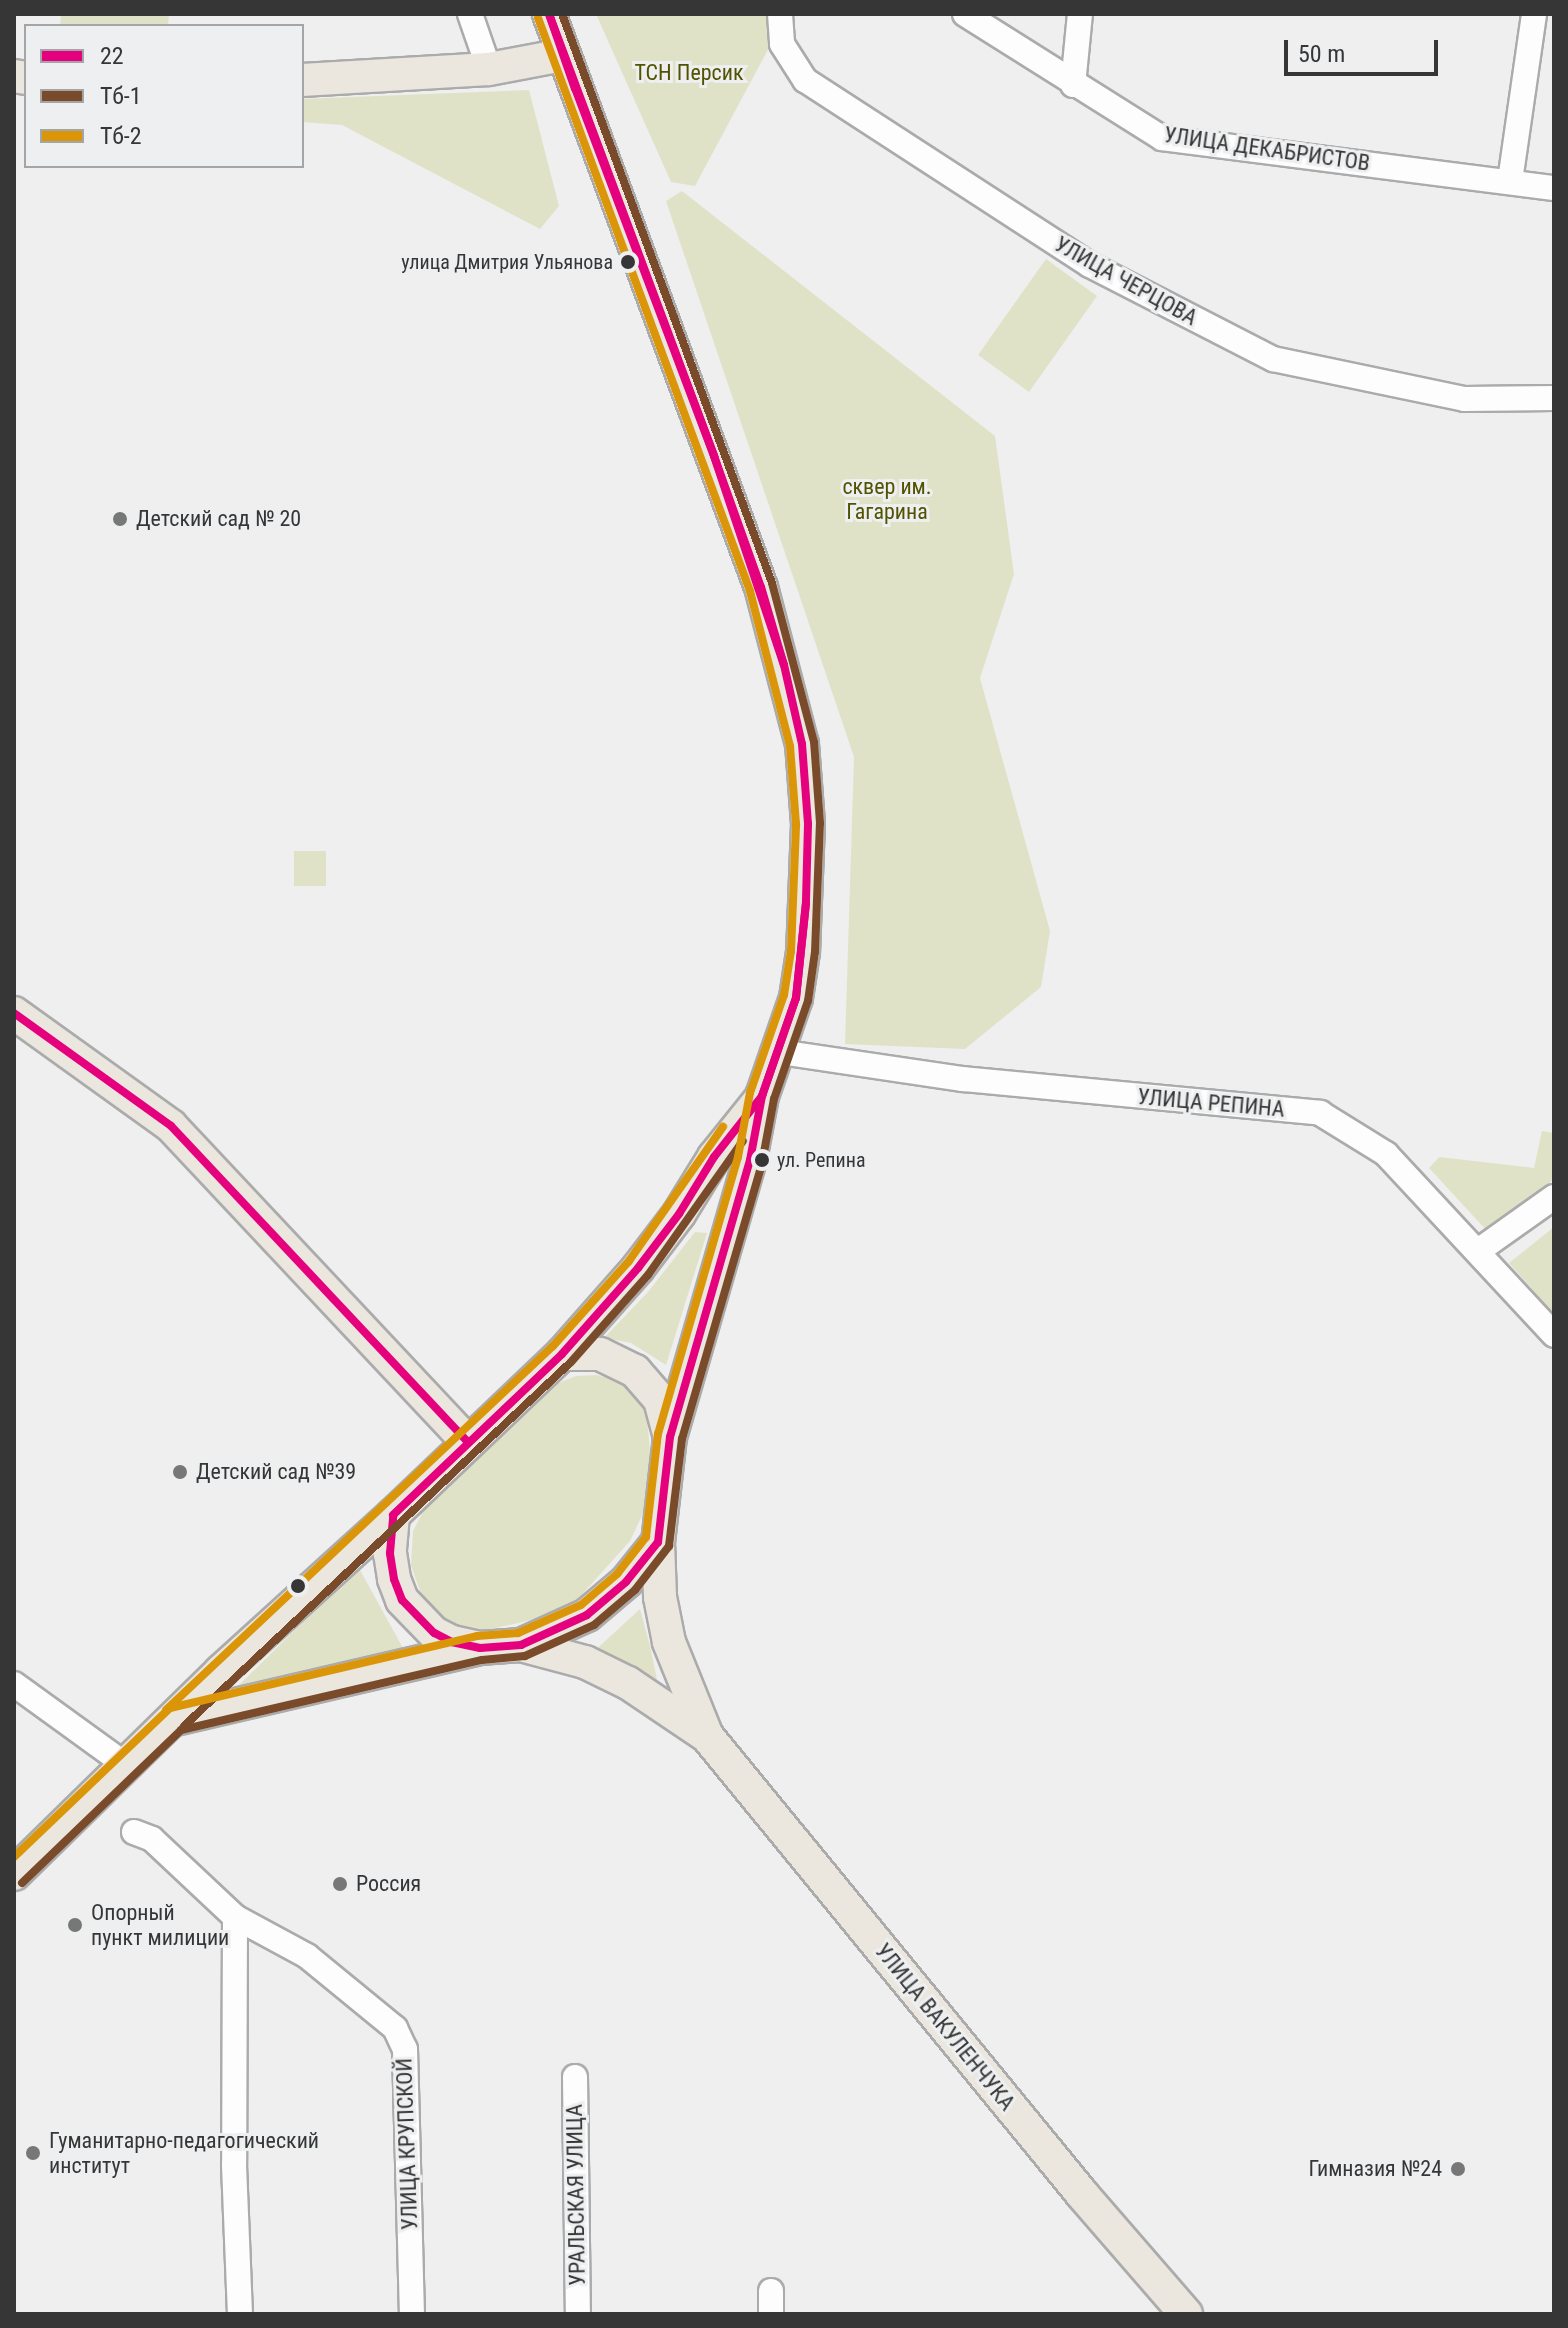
<!DOCTYPE html>
<meta charset="utf-8">
<style>
body{margin:0}
#map{position:relative;width:1568px;height:2328px;overflow:hidden;background:#efefef;font-family:"Roboto Condensed",sans-serif}
div>[style]{position:absolute}
.green>*{inset:0;background:#e0e2c8}
.roads{filter:drop-shadow(2px 0 #ababab) drop-shadow(-2px 0 #ababab) drop-shadow(0 2px #ababab) drop-shadow(0 -2px #ababab)}
.minor>*{height:24px;margin:-12px;padding:0 12px;transform-origin:12px;border-radius:12px;background:#fdfdfd}
.major>*{height:32px;margin:-16px;padding:0 16px;transform-origin:16px;border-radius:16px;background:#ebe6de}
.bus-1>*{height:8px;margin:-4px;padding:0 4px;transform-origin:4px;border-radius:4px;background:#e5007d}
.bus-2>*{height:8px;margin:-4px;padding:0 4px;transform-origin:4px;border-radius:4px;background:#7a4b2a}
.bus-3>*{height:8px;margin:-4px;padding:0 4px;transform-origin:4px;border-radius:4px;background:#da9508}
.dots>*{width:22px;height:22px;translate:-50% -50%;box-sizing:border-box;border:4px solid #eeeff0;border-radius:50%}
span{translate:-50% -50%;white-space:nowrap;text-align:center;line-height:1.15;-webkit-text-stroke:6px #eeeff0;paint-order:stroke}
.bus-label{font-size:20px;color:#363637}
.right{translate:-100% -50%;text-align:right}
.left{translate:0 -50%;text-align:left}
.park-label{font-size:22px;color:#515300}
.street-label{font-size:22px;color:#363637}
.poi-label{font-size:22px;color:#363637}
.frame{position:absolute;inset:0;border:16px solid #363637;pointer-events:none}
.legend{position:absolute;left:24px;top:24px;width:280px;height:144px;box-sizing:border-box;background:#eeeff0;border:2px solid #a4a5a6;margin:0;padding:10px 14px;list-style:none;font-size:24px;color:#363637}
.legend li{display:flex;align-items:center;gap:16px;height:40px}
.legend b{width:40px;border:2px solid #a4a5a6}
.scale{position:absolute;left:1284px;top:40px;width:154px;height:36px;box-sizing:border-box;border:4px solid #363637;border-top:0;padding-left:10px;font-size:24px;line-height:28px;white-space:nowrap;color:#363637;-webkit-text-stroke:6px #eeeff0;paint-order:stroke}
</style>
<div id="map">
<div class="green">
<div style="clip-path:polygon(61px 14px,169px 14px,168px 26px,60px 26px)"></div>
<div style="clip-path:polygon(596px 14px,787px 14px,695px 186px,671px 182px)"></div>
<div style="clip-path:polygon(529px 90px,559px 206px,540px 229px,342px 125px,302px 122px,302px 99px)"></div>
<div style="clip-path:polygon(682px 191px,995px 436px,1014px 574px,980px 678px,1050px 931px,1041px 987px,965px 1049px,845px 1044px,854px 757px,666px 201px)"></div>
<div style="clip-path:polygon(1046px 259px,1097px 296px,1029px 392px,978px 355px)"></div>
<div style="clip-path:polygon(294px 851px,326px 851px,326px 886px,294px 886px)"></div>
<div style="clip-path:polygon(1542px 1131px,1554px 1133px,1554px 1177px,1540px 1196px,1488px 1232px,1429px 1168px,1439px 1157px,1534px 1168px)"></div>
<div style="clip-path:polygon(1554px 1227px,1554px 1314px,1509px 1263px)"></div>
<div style="clip-path:polygon(695px 1232px,707px 1233px,666px 1365px,631px 1343px,604px 1338px,648px 1292px)"></div>
<div style="clip-path:polygon(597px 1375px,621px 1382px,636px 1392px,647px 1418px,652px 1474px,647px 1505px,630px 1541px,577px 1600px,545px 1617px,486px 1630px,459px 1626px,435px 1613px,421px 1594px,411px 1565px,413px 1531px,425px 1508px,556px 1384px,576px 1376px)"></div>
<div style="clip-path:polygon(360px 1570px,403px 1648px,238px 1686px,307px 1618px)"></div>
<div style="clip-path:polygon(640px 1609px,650px 1646px,660px 1694px,591px 1654px)"></div>
</div>
<div class="roads">
<div class="minor">
<div style="left:470px;top:14px;width:58px;rotate:70.9deg"></div>
<div style="left:780px;top:14px;width:30px;rotate:86deg"></div>
<div style="left:782px;top:44px;width:43px;rotate:57.4deg"></div>
<div style="left:805px;top:80px;width:340px;rotate:33deg"></div>
<div style="left:1090px;top:265px;width:206px;rotate:27.2deg"></div>
<div style="left:1273px;top:359px;width:195px;rotate:11.8deg"></div>
<div style="left:1464px;top:399px;width:90px;rotate:-0.6deg"></div>
<div style="left:965px;top:14px;width:233px;rotate:32.2deg"></div>
<div style="left:1162px;top:138px;width:395px;rotate:7.3deg"></div>
<div style="left:1073px;top:85px;width:71px;rotate:-84.4deg"></div>
<div style="left:1510px;top:181px;width:169px;rotate:-81.8deg"></div>
<div style="left:780px;top:1052px;width:185px;rotate:8.4deg"></div>
<div style="left:963px;top:1079px;width:359px;rotate:5.4deg"></div>
<div style="left:1320px;top:1113px;width:78px;rotate:31.8deg"></div>
<div style="left:1386px;top:1154px;width:247px;rotate:47.1deg"></div>
<div style="left:1478px;top:1251px;width:93px;rotate:-35.4deg"></div>
<div style="left:14px;top:1684px;width:138px;rotate:35.9deg"></div>
<div style="left:134px;top:1832px;width:19px;rotate:21deg"></div>
<div style="left:152px;top:1839px;width:114px;rotate:43.2deg"></div>
<div style="left:235px;top:1917px;width:248px;rotate:90.2deg"></div>
<div style="left:234px;top:2165px;width:149px;rotate:87.7deg"></div>
<div style="left:235px;top:1917px;width:82px;rotate:28.4deg"></div>
<div style="left:307px;top:1956px;width:114px;rotate:39.3deg"></div>
<div style="left:395px;top:2028px;width:23px;rotate:65deg"></div>
<div style="left:405px;top:2049px;width:265px;rotate:88.5deg"></div>
<div style="left:575px;top:2077px;width:237px;rotate:89.3deg"></div>
<div style="left:771px;top:2314px;width:23px;rotate:-90deg"></div>
</div>
<div class="major">
<div style="left:549px;top:14px;width:611px;rotate:69.7deg"></div>
<div style="left:761px;top:587px;width:162px;rotate:75.4deg"></div>
<div style="left:802px;top:744px;width:80px;rotate:85.7deg"></div>
<div style="left:808px;top:824px;width:128px;rotate:92.2deg"></div>
<div style="left:803px;top:952px;width:47px;rotate:98.7deg"></div>
<div style="left:796px;top:998px;width:104px;rotate:109.1deg"></div>
<div style="left:762px;top:1096px;width:65px;rotate:100.6deg"></div>
<div style="left:750px;top:1160px;width:288px;rotate:106.1deg"></div>
<div style="left:14px;top:76px;width:12px;rotate:9deg"></div>
<div style="left:302px;top:80px;width:187px;rotate:-3.4deg"></div>
<div style="left:489px;top:69px;width:75px;rotate:-10.7deg"></div>
<div style="left:14px;top:1013px;width:193px;rotate:35.7deg"></div>
<div style="left:171px;top:1126px;width:432px;rotate:46.8deg"></div>
<div style="left:562px;top:1354px;width:38px"></div>
<div style="left:600px;top:1354px;width:39px;rotate:26deg"></div>
<div style="left:635px;top:1371px;width:38px;rotate:49deg"></div>
<div style="left:660px;top:1400px;width:38px;rotate:75deg"></div>
<div style="left:670px;top:1437px;width:106px;rotate:96.5deg"></div>
<div style="left:658px;top:1542px;width:55px;rotate:87.9deg"></div>
<div style="left:660px;top:1597px;width:46px;rotate:78.7deg"></div>
<div style="left:669px;top:1642px;width:101px;rotate:68deg"></div>
<div style="left:393px;top:1515px;width:38px;rotate:95deg"></div>
<div style="left:390px;top:1553px;width:26px;rotate:81deg"></div>
<div style="left:394px;top:1579px;width:22px;rotate:69deg"></div>
<div style="left:402px;top:1600px;width:46px;rotate:45.9deg"></div>
<div style="left:434px;top:1633px;width:20px;rotate:27deg"></div>
<div style="left:452px;top:1642px;width:29px;rotate:12deg"></div>
<div style="left:480px;top:1648px;width:41px;rotate:-4.2deg"></div>
<div style="left:521px;top:1645px;width:72px;rotate:-24.4deg"></div>
<div style="left:587px;top:1615px;width:51px;rotate:-40.2deg"></div>
<div style="left:626px;top:1582px;width:51px;rotate:-51.3deg"></div>
<div style="left:521px;top:1645px;width:66px;rotate:14.9deg"></div>
<div style="left:585px;top:1662px;width:48px;rotate:26deg"></div>
<div style="left:628px;top:1683px;width:95px;rotate:33.9deg"></div>
<div style="left:707px;top:1736px;width:592px;rotate:50.69deg"></div>
<div style="left:1082px;top:2194px;width:159px;rotate:49.1deg"></div>
<div style="left:175px;top:1719px;width:309px;rotate:-13.1deg"></div>
<div style="left:14px;top:1874px;width:290px;rotate:-44.4deg"></div>
<div style="left:221px;top:1671px;width:232px;rotate:-42.2deg"></div>
<div style="left:393px;top:1515px;width:233px;rotate:-43.6deg"></div>
<div style="left:562px;top:1354px;width:115px;rotate:-48.5deg"></div>
<div style="left:638px;top:1268px;width:68px;rotate:-52.8deg"></div>
<div style="left:679px;top:1214px;width:67px;rotate:-58.4deg"></div>
<div style="left:714px;top:1157px;width:70px;rotate:-51.3deg"></div>
</div>
</div>
<div class="bus-1">
<div style="left:549px;top:14px;width:472px;rotate:69.5deg"></div>
<div style="left:714px;top:456px;width:392px;rotate:-110.7deg"></div>
<div style="left:575px;top:89px;width:79px;rotate:-109.1deg"></div>
<div style="left:714px;top:456px;width:139px;rotate:70.3deg"></div>
<div style="left:761px;top:587px;width:81px;rotate:73.6deg"></div>
<div style="left:714px;top:456px;width:220px;rotate:71.5deg"></div>
<div style="left:784px;top:665px;width:81px;rotate:77.2deg"></div>
<div style="left:802px;top:744px;width:80px;rotate:85.7deg"></div>
<div style="left:808px;top:824px;width:79px;rotate:91.5deg"></div>
<div style="left:796px;top:998px;width:96px;rotate:-84deg"></div>
<div style="left:796px;top:998px;width:96px;rotate:-84deg"></div>
<div style="left:14px;top:1013px;width:193px;rotate:35.7deg"></div>
<div style="left:171px;top:1126px;width:432px;rotate:46.8deg"></div>
<div style="left:762px;top:1096px;width:65px;rotate:100.6deg"></div>
<div style="left:750px;top:1160px;width:288px;rotate:106.1deg"></div>
<div style="left:670px;top:1437px;width:106px;rotate:96.5deg"></div>
<div style="left:658px;top:1542px;width:51px;rotate:128.7deg"></div>
<div style="left:626px;top:1582px;width:51px;rotate:139.8deg"></div>
<div style="left:587px;top:1615px;width:72px;rotate:155.6deg"></div>
<div style="left:521px;top:1645px;width:41px;rotate:175.8deg"></div>
<div style="left:480px;top:1648px;width:29px;rotate:-168deg"></div>
<div style="left:452px;top:1642px;width:20px;rotate:-153deg"></div>
<div style="left:434px;top:1633px;width:46px;rotate:-134.1deg"></div>
<div style="left:402px;top:1600px;width:22px;rotate:-111deg"></div>
<div style="left:394px;top:1579px;width:26px;rotate:-99deg"></div>
<div style="left:390px;top:1553px;width:38px;rotate:-85deg"></div>
<div style="left:393px;top:1515px;width:233px;rotate:-43.6deg"></div>
<div style="left:562px;top:1354px;width:115px;rotate:-48.5deg"></div>
<div style="left:638px;top:1268px;width:68px;rotate:-52.8deg"></div>
<div style="left:679px;top:1214px;width:67px;rotate:-58.4deg"></div>
<div style="left:714px;top:1157px;width:78px;rotate:-51.8deg"></div>
<div style="left:762px;top:1096px;width:104px;rotate:-70.9deg"></div>
<div style="left:762px;top:1096px;width:104px;rotate:-70.9deg"></div>
</div>
<div class="bus-2">
<div style="left:184px;top:1726px;width:531px;rotate:-43.25deg"></div>
<div style="left:571px;top:1362px;width:116px;rotate:-48.5deg"></div>
<div style="left:648px;top:1275px;width:164px;rotate:-54.7deg"></div>
<div style="left:22px;top:1883px;width:221px;rotate:-43.9deg"></div>
<div style="left:181px;top:1730px;width:309px;rotate:-13.1deg"></div>
<div style="left:482px;top:1660px;width:43px;rotate:-5.3deg"></div>
<div style="left:525px;top:1656px;width:76px;rotate:-24.2deg"></div>
<div style="left:594px;top:1625px;width:54px;rotate:-40.5deg"></div>
<div style="left:635px;top:1590px;width:56px;rotate:-52.3deg"></div>
<div style="left:669px;top:1546px;width:108px;rotate:-83.1deg"></div>
<div style="left:682px;top:1439px;width:287px;rotate:-73.8deg"></div>
<div style="left:762px;top:1163px;width:65px;rotate:-79.4deg"></div>
<div style="left:774px;top:1099px;width:104px;rotate:-70.9deg"></div>
<div style="left:808px;top:1001px;width:49px;rotate:-81.9deg"></div>
<div style="left:815px;top:952px;width:129px;rotate:-87.8deg"></div>
<div style="left:820px;top:823px;width:81px;rotate:-94.2deg"></div>
<div style="left:814px;top:742px;width:164px;rotate:-104.8deg"></div>
<div style="left:772px;top:583px;width:607px;rotate:-110.26deg"></div>
</div>
<div class="bus-3">
<div style="left:166px;top:1710px;width:531px;rotate:-43.25deg"></div>
<div style="left:553px;top:1346px;width:114px;rotate:-48.2deg"></div>
<div style="left:629px;top:1261px;width:164px;rotate:-55deg"></div>
<div style="left:14px;top:1857px;width:216px;rotate:-43.7deg"></div>
<div style="left:170px;top:1708px;width:315px;rotate:-13.2deg"></div>
<div style="left:477px;top:1636px;width:41px;rotate:-4.2deg"></div>
<div style="left:518px;top:1633px;width:69px;rotate:-24deg"></div>
<div style="left:581px;top:1605px;width:48px;rotate:-40.7deg"></div>
<div style="left:617px;top:1574px;width:47px;rotate:-51.9deg"></div>
<div style="left:646px;top:1537px;width:104px;rotate:-83.4deg"></div>
<div style="left:658px;top:1434px;width:288px;rotate:-73.9deg"></div>
<div style="left:738px;top:1157px;width:65px;rotate:-79.4deg"></div>
<div style="left:750px;top:1093px;width:104px;rotate:-70.9deg"></div>
<div style="left:784px;top:995px;width:45px;rotate:-81deg"></div>
<div style="left:791px;top:951px;width:127px;rotate:-87.7deg"></div>
<div style="left:796px;top:824px;width:78px;rotate:-94.4deg"></div>
<div style="left:790px;top:746px;width:160px;rotate:-104.5deg"></div>
<div style="left:750px;top:591px;width:611px;rotate:-110.3deg"></div>
</div>
<div class="dots">
<div style="left:628px;top:262px;background:#363637"></div>
<div style="left:120px;top:519px;background:#777"></div>
<div style="left:762px;top:1160px;background:#363637"></div>
<div style="left:180px;top:1472px;background:#777"></div>
<div style="left:298px;top:1586px;background:#363637"></div>
<div style="left:340px;top:1884px;background:#777"></div>
<div style="left:75px;top:1925px;background:#777"></div>
<div style="left:33px;top:2153px;background:#777"></div>
<div style="left:1458px;top:2169px;background:#777"></div>
</div>
<div class="bus-label">
<span class="right" style="left:613px;top:262px">улица Дмитрия Ульянова</span>
<span class="left" style="left:777px;top:1160px">ул. Репина</span>
</div>
<div class="park-label">
<span style="left:689px;top:73px">ТСН Персик</span>
<span style="left:887px;top:499px">сквер им.<br>Гагарина</span>
</div>
<div class="street-label">
<span style="left:1267px;top:149px;rotate:8deg">УЛИЦА ДЕКАБРИСТОВ</span>
<span style="left:1126px;top:281px;rotate:29deg">УЛИЦА ЧЕРЦОВА</span>
<span style="left:1211px;top:1103px;rotate:5deg">УЛИЦА РЕПИНА</span>
<span style="left:945px;top:2027px;rotate:51deg">УЛИЦА ВАКУЛЕНЧУКА</span>
<span style="left:407px;top:2144px;rotate:-92deg">УЛИЦА КРУПСКОЙ</span>
<span style="left:576px;top:2195px;rotate:-91deg">УРАЛЬСКАЯ УЛИЦА</span>
</div>
<div class="poi-label">
<span class="left" style="left:136px;top:519px">Детский сад № 20</span>
<span class="left" style="left:196px;top:1472px">Детский сад №39</span>
<span class="left" style="left:356px;top:1884px">Россия</span>
<span class="left" style="left:91px;top:1925px">Опорный<br>пункт милиции</span>
<span class="left" style="left:49px;top:2153px">Гуманитарно-педагогический<br>институт</span>
<span class="right" style="left:1442px;top:2169px">Гимназия №24</span>
</div>
<div class="frame"></div>
<ul class="legend">
<li><b style="height:10px;background:#e5007d"></b>22</li>
<li><b style="height:10px;background:#7a4b2a"></b>Тб-1</li>
<li><b style="height:10px;background:#da9508"></b>Тб-2</li>
</ul>
<div class="scale">50 m</div>
</div>
